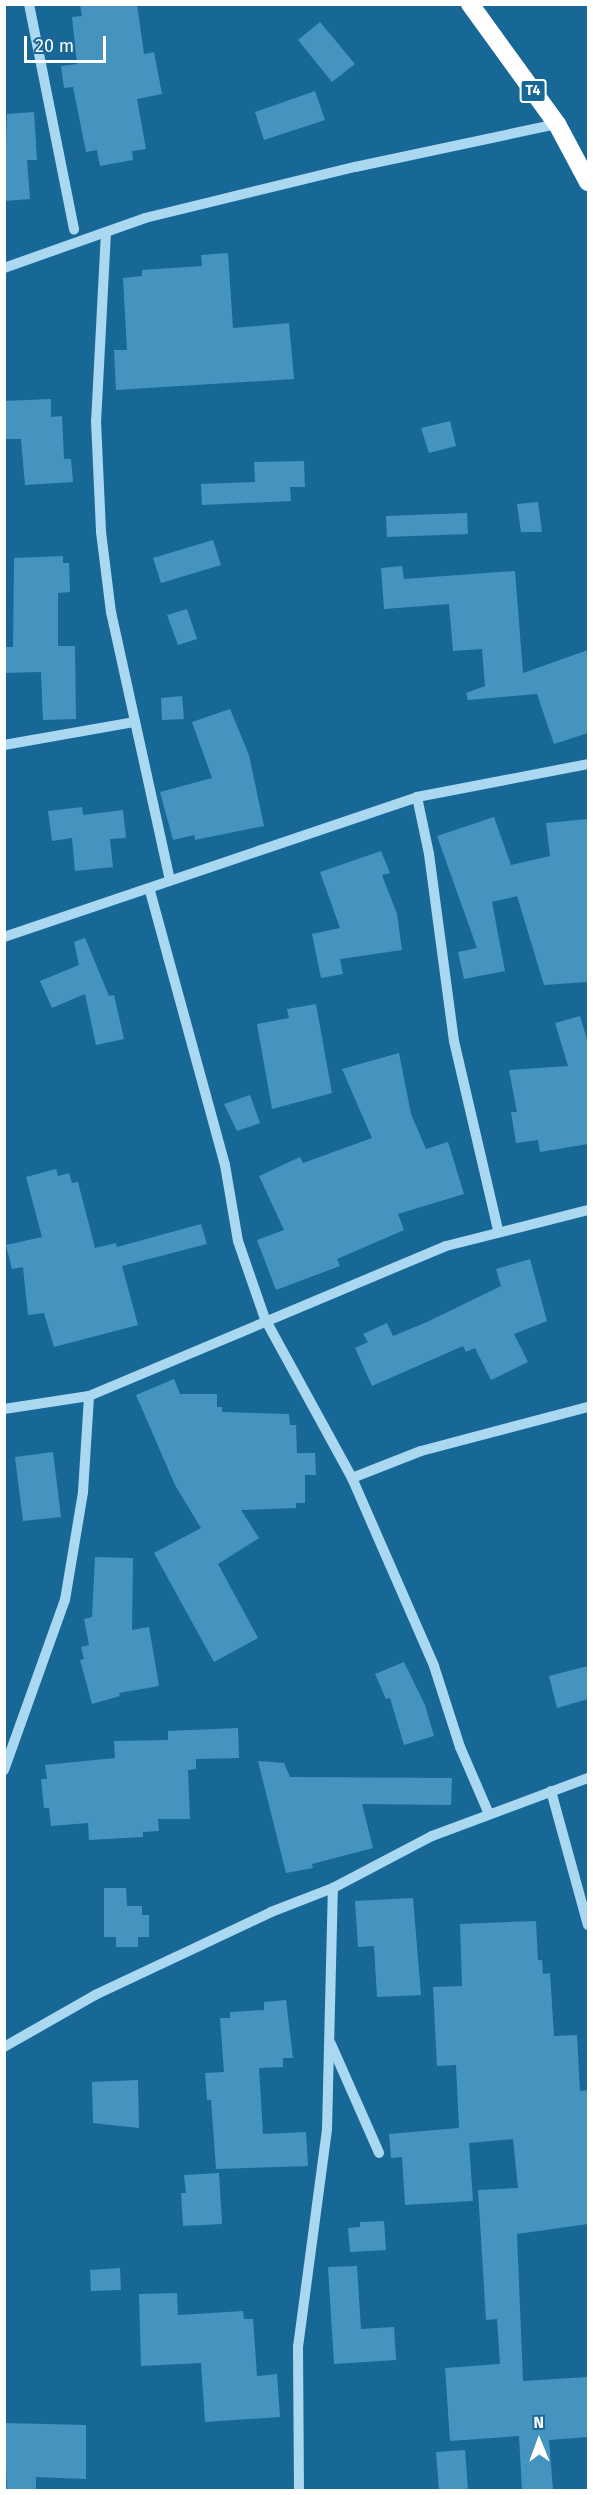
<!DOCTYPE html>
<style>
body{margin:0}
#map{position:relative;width:593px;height:2495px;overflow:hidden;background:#186897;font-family:"Fira Sans",sans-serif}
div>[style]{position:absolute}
.building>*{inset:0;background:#4594bf}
.minor>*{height:10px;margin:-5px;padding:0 5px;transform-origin:5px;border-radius:5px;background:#aad8f1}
.highway>*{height:18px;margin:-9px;padding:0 9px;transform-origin:9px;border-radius:9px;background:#fff}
span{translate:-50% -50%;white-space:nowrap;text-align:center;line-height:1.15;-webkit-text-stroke:4.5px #186897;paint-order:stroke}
.shield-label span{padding:2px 4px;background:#186897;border:2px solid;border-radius:4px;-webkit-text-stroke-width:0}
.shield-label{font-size:14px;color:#fff;font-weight:700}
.frame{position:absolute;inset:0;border:6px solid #fff;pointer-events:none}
.north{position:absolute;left:509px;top:2411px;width:60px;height:60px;-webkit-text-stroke:4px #186897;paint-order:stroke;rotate:359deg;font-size:16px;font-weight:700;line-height:24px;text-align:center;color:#fff}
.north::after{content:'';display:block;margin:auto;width:21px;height:27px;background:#fff;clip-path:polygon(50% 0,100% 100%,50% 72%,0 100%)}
.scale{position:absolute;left:24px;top:36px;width:82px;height:27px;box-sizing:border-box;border:3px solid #fff;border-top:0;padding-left:8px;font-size:18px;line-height:21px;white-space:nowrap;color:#fff;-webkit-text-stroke:4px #186897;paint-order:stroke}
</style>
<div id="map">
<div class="building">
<div style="clip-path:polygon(80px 4px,137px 4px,144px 54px,154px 52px,162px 94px,137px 99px,146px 149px,132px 151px,133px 160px,100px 166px,97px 150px,86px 152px,73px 87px,64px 88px,61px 66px,77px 64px,72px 17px,82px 16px)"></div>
<div style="clip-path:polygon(320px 22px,355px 64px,332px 82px,298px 40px)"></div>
<div style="clip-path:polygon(315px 91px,325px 120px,264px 140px,255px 112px)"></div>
<div style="clip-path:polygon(34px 112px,37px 160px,27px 160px,30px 199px,4px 201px,7px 114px)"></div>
<div style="clip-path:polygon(228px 253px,233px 328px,289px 323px,294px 379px,116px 390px,114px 350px,127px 350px,123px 278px,142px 276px,142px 270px,202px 266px,201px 255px)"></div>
<div style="clip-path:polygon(51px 399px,51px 417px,62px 416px,64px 459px,71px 459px,73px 482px,25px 485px,21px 439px,4px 439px,4px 401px)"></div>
<div style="clip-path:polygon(450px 421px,456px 446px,429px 453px,421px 428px)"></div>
<div style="clip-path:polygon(304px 461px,305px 487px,290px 487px,291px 501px,202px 505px,201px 484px,255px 482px,254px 462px)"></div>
<div style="clip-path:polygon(538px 502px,542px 532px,521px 532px,517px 504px)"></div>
<div style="clip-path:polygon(467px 513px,468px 534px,387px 537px,386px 516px)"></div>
<div style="clip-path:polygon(213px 540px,221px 565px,161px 583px,153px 558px)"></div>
<div style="clip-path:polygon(63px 556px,63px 563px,69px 563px,70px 592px,58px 593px,58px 646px,75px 646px,76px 719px,43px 720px,41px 672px,4px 673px,4px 647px,13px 647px,14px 558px)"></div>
<div style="clip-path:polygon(402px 566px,404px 579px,515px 571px,523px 673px,588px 650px,588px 733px,554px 744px,537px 694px,468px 700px,466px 693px,485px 686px,482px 649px,453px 651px,449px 604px,384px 609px,381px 568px)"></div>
<div style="clip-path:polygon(187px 609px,197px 639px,178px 645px,167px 615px)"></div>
<div style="clip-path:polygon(182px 696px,184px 719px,162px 720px,161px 698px)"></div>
<div style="clip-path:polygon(230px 709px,249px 755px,264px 826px,195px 840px,194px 835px,173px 840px,160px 792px,212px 778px,192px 722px)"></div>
<div style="clip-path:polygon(82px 807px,83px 815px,123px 810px,126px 838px,110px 839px,113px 867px,75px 871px,72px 838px,52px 841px,48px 811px)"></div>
<div style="clip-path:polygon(494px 817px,511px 865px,550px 856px,546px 823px,588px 819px,588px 982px,544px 985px,517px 896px,492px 902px,505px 971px,464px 979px,458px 952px,477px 948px,437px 836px)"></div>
<div style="clip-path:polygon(381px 851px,390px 873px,382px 875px,397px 914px,402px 950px,340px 959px,343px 974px,321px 978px,312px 934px,340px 928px,320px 872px)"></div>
<div style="clip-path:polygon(85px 938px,109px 996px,114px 995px,124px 1039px,96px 1045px,85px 994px,52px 1008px,40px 981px,79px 965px,74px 942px)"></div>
<div style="clip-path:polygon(316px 1004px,332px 1093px,272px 1109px,257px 1024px,289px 1018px,287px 1009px)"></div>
<div style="clip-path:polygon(580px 1016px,588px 1043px,588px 1144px,540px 1152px,538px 1140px,516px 1143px,511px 1112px,517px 1112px,509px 1070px,568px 1066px,555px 1023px)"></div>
<div style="clip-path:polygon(399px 1053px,411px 1114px,426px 1149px,448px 1142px,464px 1194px,398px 1214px,404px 1230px,337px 1259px,340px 1266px,276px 1290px,257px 1240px,284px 1230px,259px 1176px,300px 1157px,303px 1163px,372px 1138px,342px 1069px)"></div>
<div style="clip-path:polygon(250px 1095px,260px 1123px,237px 1131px,224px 1104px)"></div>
<div style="clip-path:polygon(56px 1169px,58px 1176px,69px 1173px,72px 1183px,78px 1182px,95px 1248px,116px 1243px,117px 1247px,201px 1224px,207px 1244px,122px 1266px,138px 1325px,54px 1347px,44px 1313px,28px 1315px,23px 1267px,12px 1269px,6px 1245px,42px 1237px,26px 1177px)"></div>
<div style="clip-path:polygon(530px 1259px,547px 1321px,514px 1334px,528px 1362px,491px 1380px,475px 1348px,466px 1352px,463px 1346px,372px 1386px,355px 1348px,368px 1342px,363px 1334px,387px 1323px,393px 1336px,427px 1322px,501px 1286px,496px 1269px)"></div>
<div style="clip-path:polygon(174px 1379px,180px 1394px,217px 1394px,217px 1407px,222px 1407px,222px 1412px,289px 1414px,290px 1425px,296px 1425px,297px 1453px,315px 1453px,316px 1475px,305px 1475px,305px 1503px,296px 1503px,296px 1508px,241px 1510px,259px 1538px,218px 1564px,258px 1638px,214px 1662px,154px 1553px,201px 1528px,175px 1485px,136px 1395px)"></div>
<div style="clip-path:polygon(53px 1452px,61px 1517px,23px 1521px,15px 1457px)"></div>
<div style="clip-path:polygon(95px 1557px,133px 1558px,132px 1630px,149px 1627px,159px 1686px,119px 1693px,120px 1696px,92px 1704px,80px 1660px,84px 1659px,81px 1647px,89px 1645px,84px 1619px,92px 1617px)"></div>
<div style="clip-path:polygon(404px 1662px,425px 1705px,434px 1736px,404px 1745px,390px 1698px,386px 1699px,375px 1674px)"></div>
<div style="clip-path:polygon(588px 1666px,588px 1699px,557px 1708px,549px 1676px)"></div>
<div style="clip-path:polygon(238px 1728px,239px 1758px,196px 1759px,196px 1769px,188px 1770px,190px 1819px,158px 1819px,159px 1831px,143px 1832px,143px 1837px,89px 1840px,88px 1823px,51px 1826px,49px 1808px,44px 1808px,41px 1779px,47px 1779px,45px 1765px,115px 1758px,114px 1741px,168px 1740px,168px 1731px)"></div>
<div style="clip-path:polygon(258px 1761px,284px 1763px,290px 1777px,452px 1778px,451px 1805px,362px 1804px,373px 1848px,312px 1864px,313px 1868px,286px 1873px)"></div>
<div style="clip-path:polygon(104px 1888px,126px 1888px,127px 1906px,142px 1906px,142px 1915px,149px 1915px,149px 1937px,138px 1937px,138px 1947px,116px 1947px,116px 1937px,104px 1937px)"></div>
<div style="clip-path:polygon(413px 1898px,421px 1995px,377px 1997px,374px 1946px,358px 1947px,355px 1901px)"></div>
<div style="clip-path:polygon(536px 1921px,538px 1960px,542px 1960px,543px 1974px,550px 1973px,554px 2036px,577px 2035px,580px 2091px,588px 2090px,588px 2224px,517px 2234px,523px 2381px,588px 2377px,588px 2437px,549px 2440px,553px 2490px,522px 2490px,519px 2436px,450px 2441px,445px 2368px,500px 2364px,497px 2319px,486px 2320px,478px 2190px,518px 2188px,513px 2139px,469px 2143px,473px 2201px,405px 2205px,402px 2157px,391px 2158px,389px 2134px,459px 2128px,456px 2065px,437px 2066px,433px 1987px,462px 1986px,460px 1924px)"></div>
<div style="clip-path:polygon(286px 2000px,293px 2058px,283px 2058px,283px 2067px,259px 2068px,263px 2134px,306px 2132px,308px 2166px,216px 2169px,211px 2100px,207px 2100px,205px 2073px,224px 2072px,220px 2018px,230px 2018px,230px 2012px,264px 2010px,264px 2002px)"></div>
<div style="clip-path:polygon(138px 2080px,139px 2128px,93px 2123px,92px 2082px)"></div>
<div style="clip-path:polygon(219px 2173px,222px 2224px,183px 2226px,181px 2193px,186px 2193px,184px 2175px)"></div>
<div style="clip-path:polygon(384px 2221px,386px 2250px,350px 2252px,348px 2228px,360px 2227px,360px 2222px)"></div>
<div style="clip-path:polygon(357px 2266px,361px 2329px,394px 2327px,396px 2360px,334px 2364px,328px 2267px)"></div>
<div style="clip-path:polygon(120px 2268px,121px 2290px,91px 2291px,90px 2270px)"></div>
<div style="clip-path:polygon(177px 2293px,178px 2315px,243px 2311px,244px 2319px,253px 2319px,257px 2376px,277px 2374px,280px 2417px,205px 2422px,201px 2363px,141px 2366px,139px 2294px)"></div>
<div style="clip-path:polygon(4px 2423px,86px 2425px,86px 2479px,36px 2477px,36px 2490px,7px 2490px)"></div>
<div style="clip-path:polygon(465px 2450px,468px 2490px,439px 2490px,436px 2452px)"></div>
</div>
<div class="minor">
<div style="left:29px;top:4px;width:230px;rotate:78.7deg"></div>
<div style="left:106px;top:232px;width:189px;rotate:93deg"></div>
<div style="left:96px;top:421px;width:111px;rotate:87.4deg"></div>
<div style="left:101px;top:532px;width:81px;rotate:82.9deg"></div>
<div style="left:111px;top:612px;width:275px;rotate:77.6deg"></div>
<div style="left:4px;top:268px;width:150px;rotate:-19.5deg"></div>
<div style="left:145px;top:218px;width:216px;rotate:-13.7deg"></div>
<div style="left:355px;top:167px;width:207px;rotate:-12deg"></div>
<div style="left:4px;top:745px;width:133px;rotate:-10deg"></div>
<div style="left:417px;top:797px;width:58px;rotate:78.1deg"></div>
<div style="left:429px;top:854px;width:189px;rotate:82.4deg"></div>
<div style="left:454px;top:1041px;width:194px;rotate:76.9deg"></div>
<div style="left:150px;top:891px;width:284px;rotate:74.7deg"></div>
<div style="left:225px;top:1165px;width:77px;rotate:80.3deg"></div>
<div style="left:238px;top:1241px;width:83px;rotate:70.9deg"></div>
<div style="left:265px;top:1319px;width:181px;rotate:61.3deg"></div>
<div style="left:352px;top:1478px;width:205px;rotate:66.4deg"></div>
<div style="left:434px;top:1666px;width:85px;rotate:72.2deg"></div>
<div style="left:460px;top:1747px;width:73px;rotate:66.6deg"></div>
<div style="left:4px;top:937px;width:436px;rotate:-18.7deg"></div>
<div style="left:417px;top:797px;width:174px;rotate:-10.9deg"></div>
<div style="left:4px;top:1409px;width:86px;rotate:-8.7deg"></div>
<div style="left:89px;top:1396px;width:387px;rotate:-22.8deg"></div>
<div style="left:446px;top:1246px;width:146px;rotate:-14.2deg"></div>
<div style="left:352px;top:1478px;width:74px;rotate:-21.4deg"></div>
<div style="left:421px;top:1451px;width:173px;rotate:-14.8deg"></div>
<div style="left:4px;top:1770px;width:181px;rotate:-70.3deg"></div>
<div style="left:65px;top:1600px;width:109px;rotate:-80.5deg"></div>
<div style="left:83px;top:1492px;width:96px;rotate:-86.4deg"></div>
<div style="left:551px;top:1791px;width:139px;rotate:74.6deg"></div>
<div style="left:331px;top:2044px;width:119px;rotate:66.2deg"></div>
<div style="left:4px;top:2047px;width:105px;rotate:-29.7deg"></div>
<div style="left:95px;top:1995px;width:195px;rotate:-25.2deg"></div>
<div style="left:271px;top:1912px;width:66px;rotate:-21.2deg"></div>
<div style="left:333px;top:1888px;width:112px;rotate:-27.7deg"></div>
<div style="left:432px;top:1836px;width:166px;rotate:-20.4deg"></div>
<div style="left:299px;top:2490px;width:143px;rotate:-90.4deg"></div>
<div style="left:298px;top:2347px;width:220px;rotate:-82.4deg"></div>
<div style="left:327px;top:2129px;width:241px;rotate:-88.6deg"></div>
</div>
<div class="highway">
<div style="left:470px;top:4px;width:148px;rotate:54.1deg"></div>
<div style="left:557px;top:124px;width:66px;rotate:61.9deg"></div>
</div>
<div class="shield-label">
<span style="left:533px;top:91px">T4</span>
</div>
<div class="frame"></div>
<div class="north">N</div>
<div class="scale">20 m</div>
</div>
